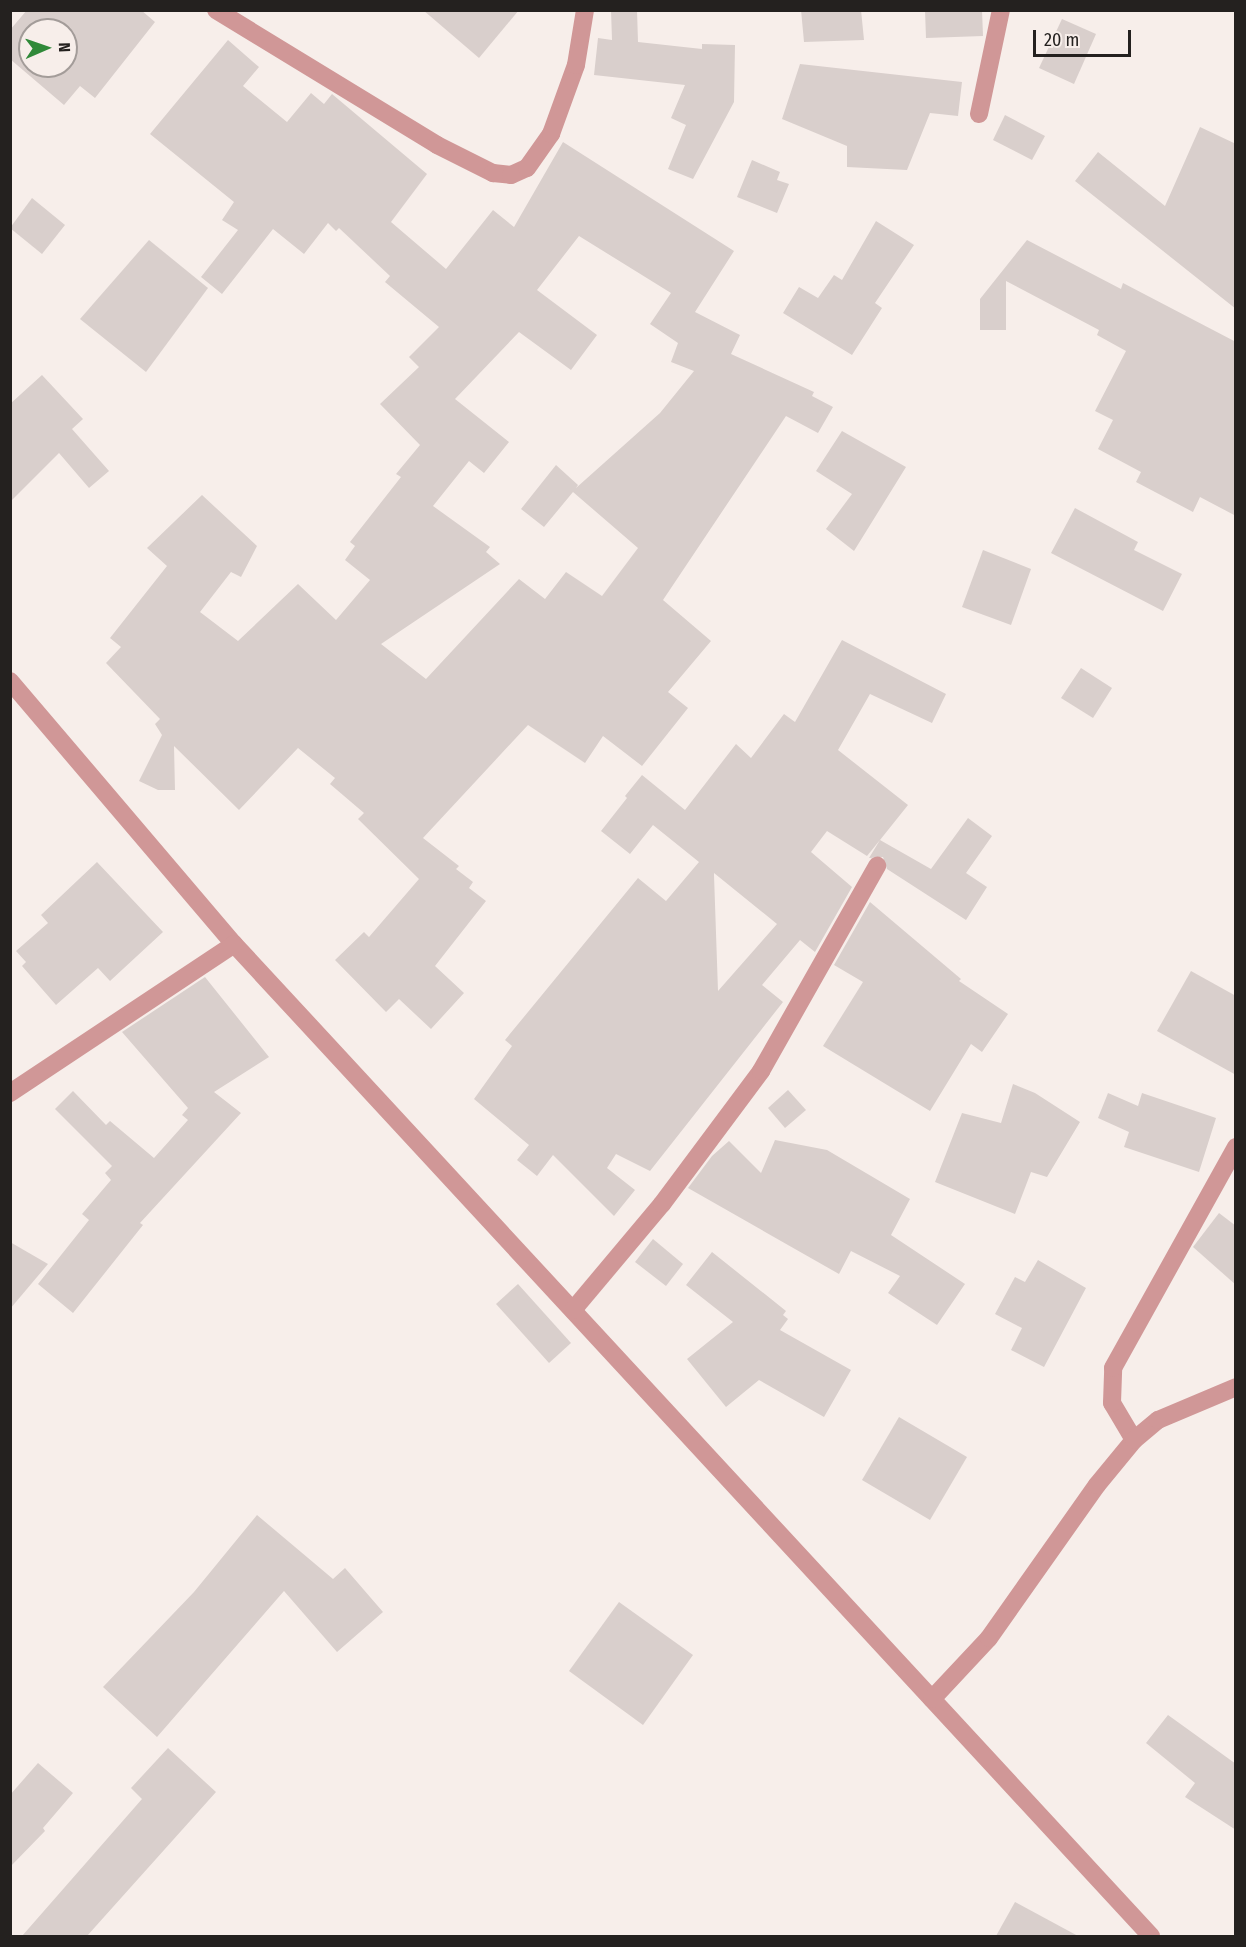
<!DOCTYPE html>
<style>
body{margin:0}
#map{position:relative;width:1246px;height:1947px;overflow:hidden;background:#f7eeea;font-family:"Fira Sans Condensed",sans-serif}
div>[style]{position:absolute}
.building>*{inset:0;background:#d9cfcc}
.minor>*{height:18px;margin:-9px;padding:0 9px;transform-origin:9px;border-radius:9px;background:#d09797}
span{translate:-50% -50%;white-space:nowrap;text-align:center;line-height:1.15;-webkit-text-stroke:4.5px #f7eeea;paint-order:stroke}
.frame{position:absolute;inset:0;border:12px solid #24211f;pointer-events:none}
.north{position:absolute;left:18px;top:18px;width:60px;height:60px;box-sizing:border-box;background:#f7eeea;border:2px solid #a39c99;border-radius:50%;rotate:88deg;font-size:16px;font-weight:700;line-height:24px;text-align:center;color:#24211f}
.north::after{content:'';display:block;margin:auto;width:21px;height:27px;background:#308939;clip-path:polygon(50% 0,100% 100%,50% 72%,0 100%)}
.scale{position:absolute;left:1033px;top:30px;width:98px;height:27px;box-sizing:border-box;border:3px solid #24211f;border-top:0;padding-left:8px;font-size:18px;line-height:21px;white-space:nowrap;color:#24211f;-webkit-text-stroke:4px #f7eeea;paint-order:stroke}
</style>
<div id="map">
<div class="building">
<div style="clip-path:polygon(evenodd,27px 10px,141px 10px,155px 22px,95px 98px,80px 86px,64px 105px,10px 59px,10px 30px,27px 10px,30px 30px,66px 30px,66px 66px,30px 66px,30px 30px)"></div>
<div style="clip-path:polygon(423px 10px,519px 10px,479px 58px)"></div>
<div style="clip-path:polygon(611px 10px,637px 10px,638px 42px,702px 49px,702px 44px,735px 45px,734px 102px,693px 179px,668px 169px,686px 125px,671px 118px,685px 85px,594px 75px,598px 38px,612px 40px)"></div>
<div style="clip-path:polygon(801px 10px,861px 10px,864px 40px,804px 42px)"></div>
<div style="clip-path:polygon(925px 10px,982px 10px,983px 36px,926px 38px)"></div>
<div style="clip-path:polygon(1062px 19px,1096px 34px,1074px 84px,1039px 68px)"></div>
<div style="clip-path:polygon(evenodd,228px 40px,259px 67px,243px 86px,287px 122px,311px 93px,324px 104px,332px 94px,427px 174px,391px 222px,446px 269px,493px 210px,514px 227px,563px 142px,734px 251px,695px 312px,740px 335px,731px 354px,814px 392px,812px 396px,833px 407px,818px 433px,786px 416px,663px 600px,711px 641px,668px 692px,688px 708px,642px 766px,603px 736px,585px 763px,528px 725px,423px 838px,459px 866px,456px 869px,473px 882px,469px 888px,486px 901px,435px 966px,464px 993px,431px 1029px,399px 999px,386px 1012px,335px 960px,364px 932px,369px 937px,419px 879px,358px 819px,364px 813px,330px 784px,335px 778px,298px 748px,239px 810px,174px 746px,175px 790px,158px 790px,139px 781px,162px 735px,155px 724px,160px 719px,106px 663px,121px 647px,110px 638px,167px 566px,147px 548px,202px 495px,257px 546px,241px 577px,231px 572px,200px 612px,238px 641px,298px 584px,336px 620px,370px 580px,345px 560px,355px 546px,350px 542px,401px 477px,396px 474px,420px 445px,380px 404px,419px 367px,409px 357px,439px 327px,385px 282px,390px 276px,339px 228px,336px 231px,328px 223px,304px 254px,273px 229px,222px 294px,201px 277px,238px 230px,222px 220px,234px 202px,150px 134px,228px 40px,579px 236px,671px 293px,650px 324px,678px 343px,671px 362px,694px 371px,660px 413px,576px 488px,578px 485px,556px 465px,521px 509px,544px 527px,573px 492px,638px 548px,602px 596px,566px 572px,545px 599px,519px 579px,426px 679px,381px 644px,500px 564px,486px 552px,490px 547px,433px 506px,469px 461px,484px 473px,509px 442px,455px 399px,519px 332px,571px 370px,597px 335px,537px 290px,579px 236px)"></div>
<div style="clip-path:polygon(800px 64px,962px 82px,958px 116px,930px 113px,907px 170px,847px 167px,847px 146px,782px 119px)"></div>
<div style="clip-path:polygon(1005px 115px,1045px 136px,1032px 160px,993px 140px)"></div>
<div style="clip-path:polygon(1200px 127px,1236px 144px,1236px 309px,1075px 181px,1098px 152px,1165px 206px)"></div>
<div style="clip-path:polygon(752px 160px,780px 172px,777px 180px,789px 184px,777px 213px,737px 197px)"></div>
<div style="clip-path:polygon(32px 198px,65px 225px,42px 254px,10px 228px)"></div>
<div style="clip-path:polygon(876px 221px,914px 245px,875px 303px,882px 308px,852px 355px,783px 313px,799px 287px,818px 298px,834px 275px,842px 280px)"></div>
<div style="clip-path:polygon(149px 240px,208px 288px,146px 372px,80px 319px)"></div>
<div style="clip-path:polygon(1027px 240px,1121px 289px,1123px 283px,1236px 342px,1236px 516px,1200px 497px,1193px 512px,1136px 482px,1141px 472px,1098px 449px,1113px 420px,1095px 411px,1126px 351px,1097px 335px,1099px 330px,1006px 281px,1006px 330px,980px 330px,980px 299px)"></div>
<div style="clip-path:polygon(42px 375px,83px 419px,72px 429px,109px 471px,89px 488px,59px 453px,10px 502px,10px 404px)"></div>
<div style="clip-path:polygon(842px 431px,906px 467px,854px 551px,826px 529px,852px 494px,816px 471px)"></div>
<div style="clip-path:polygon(1075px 508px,1138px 542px,1134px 550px,1182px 574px,1163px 611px,1051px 553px)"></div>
<div style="clip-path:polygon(983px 550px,1031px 569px,1011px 625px,962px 607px)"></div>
<div style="clip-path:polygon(evenodd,842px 640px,946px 694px,932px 723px,870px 694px,838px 750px,908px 805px,880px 840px,931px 869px,968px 818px,992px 836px,966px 873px,987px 887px,966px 920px,887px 869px,883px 857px,869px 858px,880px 840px,867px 856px,827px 831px,811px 852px,852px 887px,815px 952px,800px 940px,762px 985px,783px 1002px,650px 1171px,616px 1154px,607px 1168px,635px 1190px,614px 1216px,553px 1155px,537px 1176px,517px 1160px,529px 1145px,474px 1099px,512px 1046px,505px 1040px,638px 878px,666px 901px,699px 862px,653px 825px,630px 854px,601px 831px,627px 798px,625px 796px,642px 775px,685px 810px,736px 744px,751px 758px,784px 714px,795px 722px,842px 640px,714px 873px,777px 924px,718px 991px,714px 875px,714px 873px)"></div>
<div style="clip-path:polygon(1081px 668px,1112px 688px,1093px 718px,1061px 698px)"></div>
<div style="clip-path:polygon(97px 862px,163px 932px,110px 981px,98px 968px,56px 1005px,22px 966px,26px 962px,16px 951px,48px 923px,41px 915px)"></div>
<div style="clip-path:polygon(870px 902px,961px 979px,959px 981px,1008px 1014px,982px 1052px,971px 1044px,930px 1111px,823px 1046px,863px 982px,834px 965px)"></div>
<div style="clip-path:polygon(1191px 971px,1236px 996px,1236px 1075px,1157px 1031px)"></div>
<div style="clip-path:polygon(205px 977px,269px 1057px,214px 1092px,241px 1113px,140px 1223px,143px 1225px,73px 1313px,38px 1284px,89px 1220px,82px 1214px,111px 1180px,105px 1173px,112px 1166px,55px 1109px,73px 1091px,106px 1125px,110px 1121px,154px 1158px,188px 1120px,182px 1115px,188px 1108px,122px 1032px)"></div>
<div style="clip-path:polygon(1013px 1084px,1035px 1093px,1080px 1122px,1047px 1177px,1031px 1172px,1015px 1214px,935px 1182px,962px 1113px,1001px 1123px)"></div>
<div style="clip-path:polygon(788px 1090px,806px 1110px,785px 1128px,768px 1108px)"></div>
<div style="clip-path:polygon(1108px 1093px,1138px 1106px,1142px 1093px,1216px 1118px,1199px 1172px,1124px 1147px,1129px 1132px,1098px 1118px)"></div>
<div style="clip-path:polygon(775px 1140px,827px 1150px,910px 1199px,891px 1235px,965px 1284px,937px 1325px,888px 1293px,900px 1276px,851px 1251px,839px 1274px,688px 1188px,712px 1156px,729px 1141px,761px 1173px)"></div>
<div style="clip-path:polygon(1219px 1213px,1236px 1226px,1236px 1285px,1193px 1247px)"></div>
<div style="clip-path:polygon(653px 1239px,683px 1264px,666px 1286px,635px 1262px)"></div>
<div style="clip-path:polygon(10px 1242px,48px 1264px,10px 1309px)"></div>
<div style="clip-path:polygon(712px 1252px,786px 1311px,783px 1315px,788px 1319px,780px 1330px,851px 1370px,824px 1417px,759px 1380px,726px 1407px,687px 1359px,733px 1322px,686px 1285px)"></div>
<div style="clip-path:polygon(1038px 1260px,1086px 1288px,1044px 1367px,1011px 1350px,1022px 1328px,995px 1314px,1015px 1277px,1025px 1282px)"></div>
<div style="clip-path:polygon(518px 1284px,571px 1343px,549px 1363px,496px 1304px)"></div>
<div style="clip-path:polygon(899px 1417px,967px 1457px,930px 1520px,862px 1480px)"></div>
<div style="clip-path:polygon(257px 1515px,333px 1579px,345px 1568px,383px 1612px,337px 1652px,284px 1591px,157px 1737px,103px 1687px,194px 1592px)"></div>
<div style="clip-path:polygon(619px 1602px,693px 1655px,643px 1725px,569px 1671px)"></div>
<div style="clip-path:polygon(1168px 1715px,1236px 1764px,1236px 1830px,1185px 1797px,1195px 1783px,1146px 1743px)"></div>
<div style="clip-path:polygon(168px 1748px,216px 1792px,87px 1936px,22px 1936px,142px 1799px,131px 1788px)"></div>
<div style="clip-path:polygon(38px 1763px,73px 1793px,43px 1828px,45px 1831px,10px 1867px,10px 1795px)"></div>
<div style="clip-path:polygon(1015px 1902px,1078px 1936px,996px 1936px)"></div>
</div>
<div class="minor">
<div style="left:216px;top:10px;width:259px;rotate:31.4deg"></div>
<div style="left:437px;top:145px;width:63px;rotate:26.6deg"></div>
<div style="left:493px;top:173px;width:18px;rotate:6deg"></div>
<div style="left:511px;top:175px;width:17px;rotate:-24deg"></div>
<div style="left:527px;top:168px;width:42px;rotate:-54.8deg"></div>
<div style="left:551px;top:134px;width:73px;rotate:-70.1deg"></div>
<div style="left:576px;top:65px;width:56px;rotate:-80.7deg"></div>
<div style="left:979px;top:114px;width:106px;rotate:-78.1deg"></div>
<div style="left:10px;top:681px;width:345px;rotate:49.6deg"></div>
<div style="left:234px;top:944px;width:1351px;rotate:47.25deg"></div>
<div style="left:10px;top:1093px;width:269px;rotate:-33.6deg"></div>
<div style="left:573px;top:1310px;width:138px;rotate:-50deg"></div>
<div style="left:662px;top:1204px;width:166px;rotate:-53.3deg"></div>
<div style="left:761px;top:1071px;width:236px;rotate:-60.5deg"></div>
<div style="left:1134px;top:1440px;width:43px;rotate:-120.7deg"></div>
<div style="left:1112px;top:1403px;width:35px;rotate:-88deg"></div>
<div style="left:1113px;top:1368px;width:253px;rotate:-60.9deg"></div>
<div style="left:932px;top:1699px;width:83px;rotate:-46.9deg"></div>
<div style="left:989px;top:1638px;width:187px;rotate:-54.8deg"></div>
<div style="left:1097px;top:1485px;width:58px;rotate:-50.6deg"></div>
<div style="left:1134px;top:1440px;width:31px;rotate:-40deg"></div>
<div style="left:1158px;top:1420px;width:85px;rotate:-22.9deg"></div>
</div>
<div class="frame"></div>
<div class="north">N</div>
<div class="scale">20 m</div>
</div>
